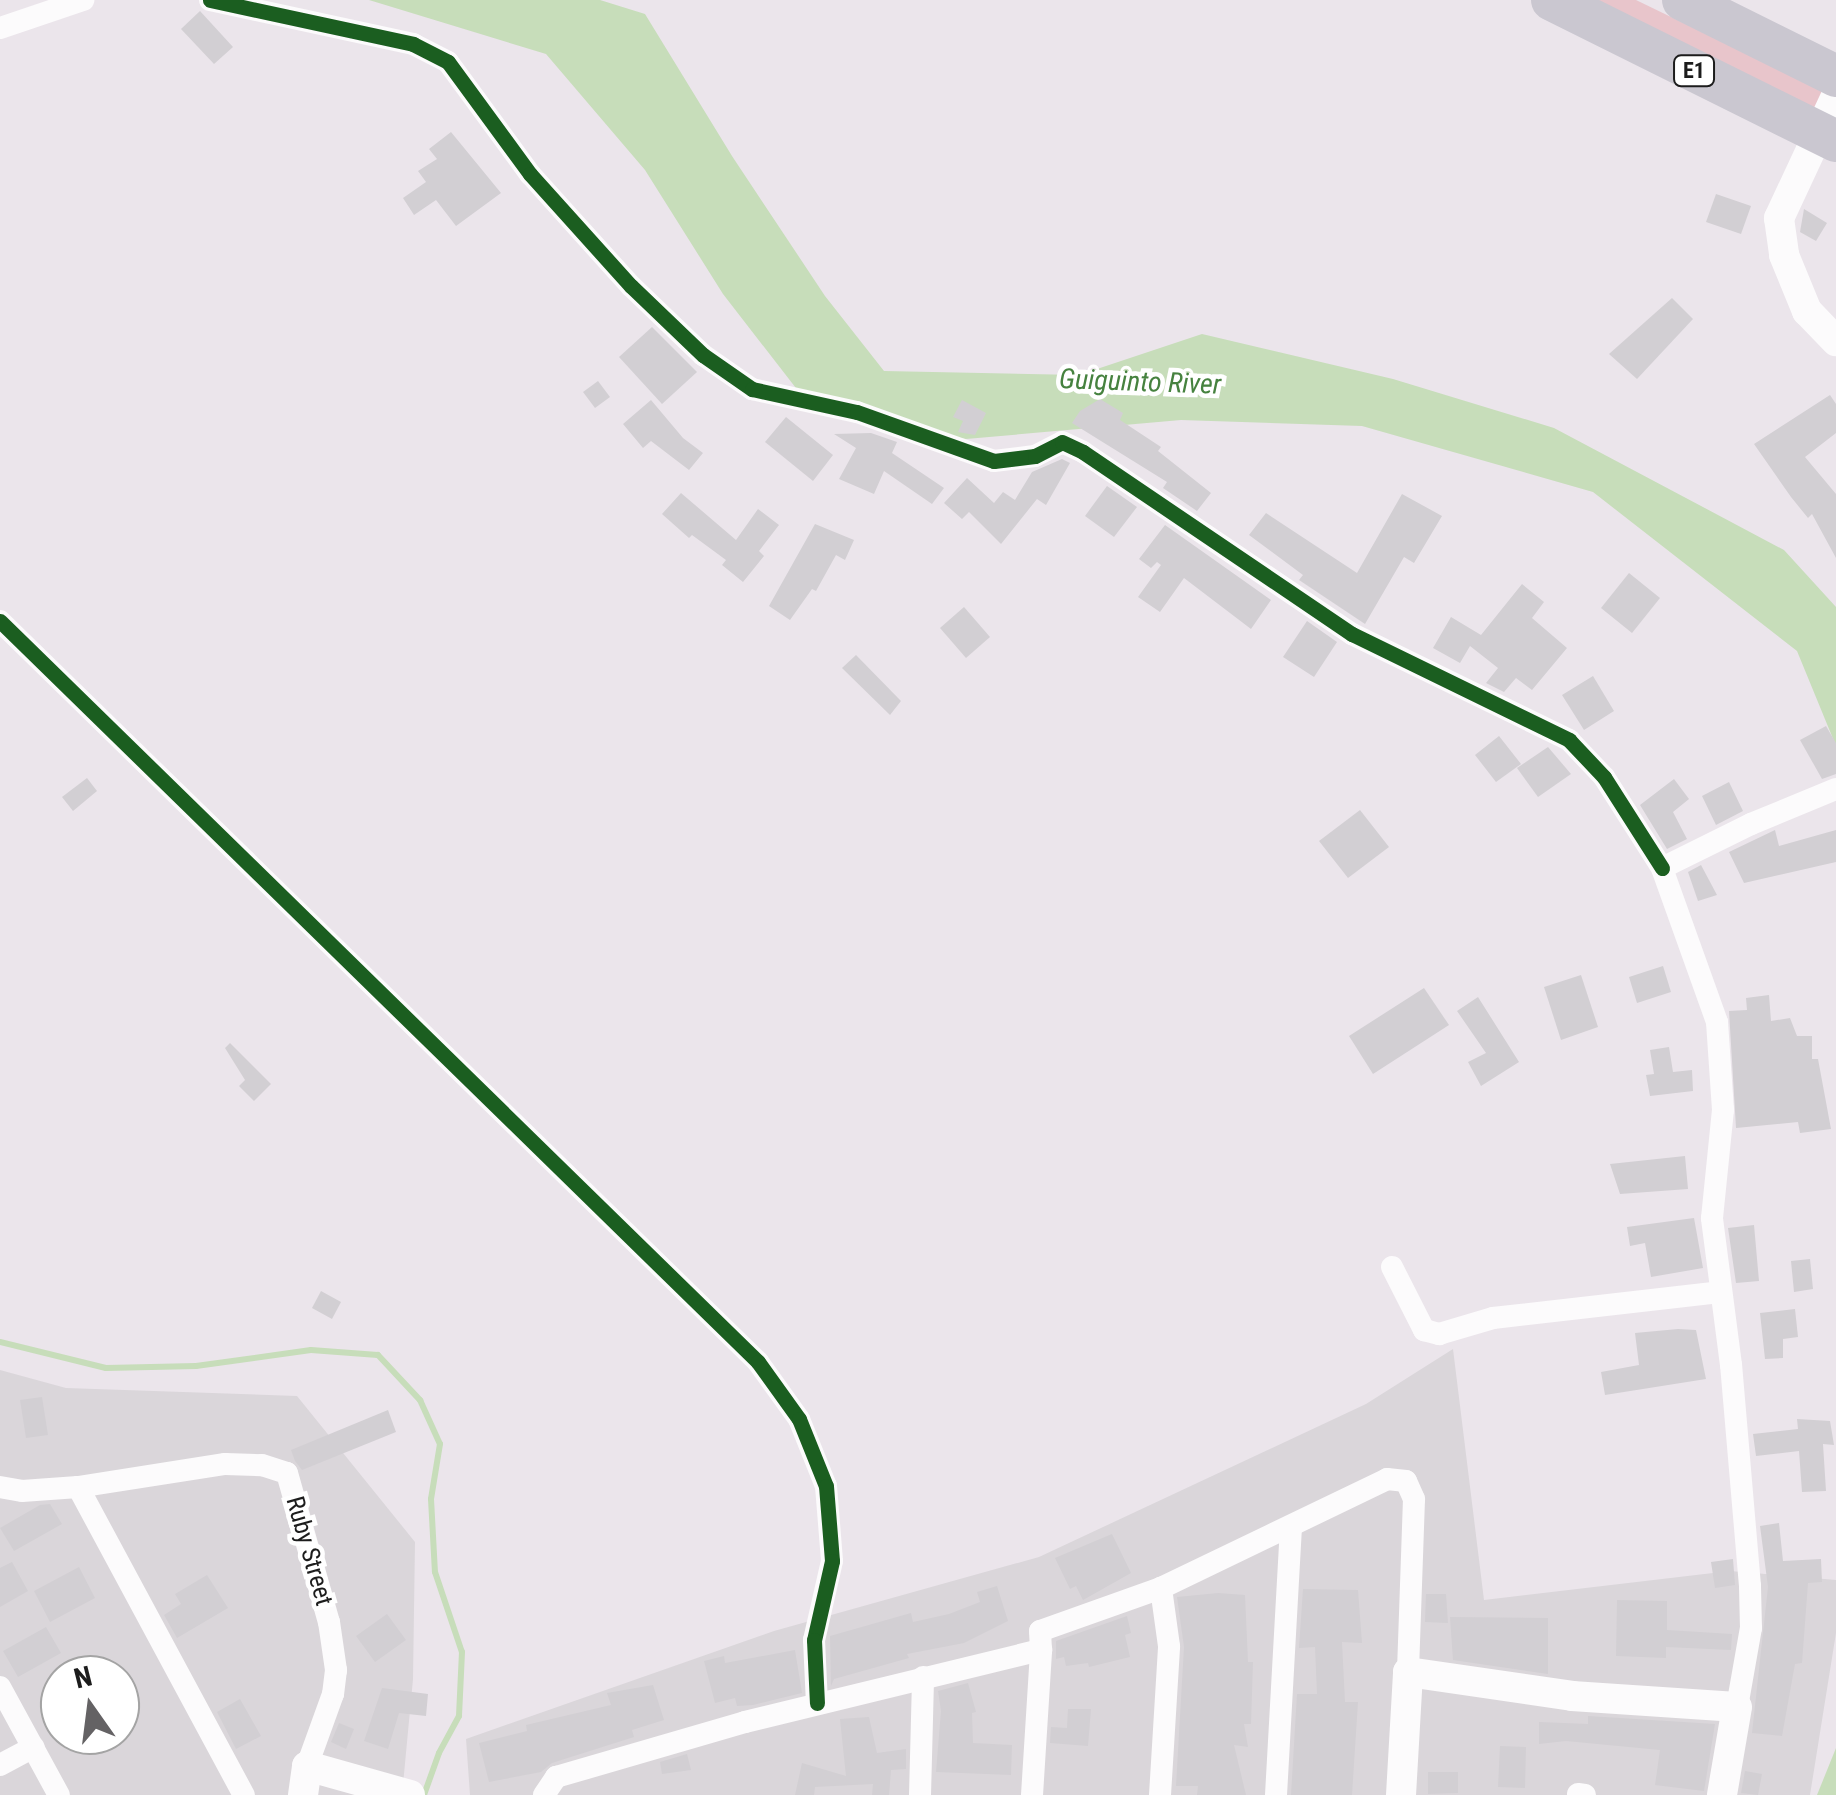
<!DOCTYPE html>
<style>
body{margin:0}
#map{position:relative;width:1836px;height:1795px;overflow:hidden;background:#ebe5eb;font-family:"Roboto Condensed",sans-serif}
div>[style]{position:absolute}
.residential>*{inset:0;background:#dad6da}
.grass>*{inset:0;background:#e8c5cb}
.water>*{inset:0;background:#c7ddba}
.stream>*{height:6px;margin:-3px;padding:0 3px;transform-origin:3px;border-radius:3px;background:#c7ddba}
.building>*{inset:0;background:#d2cfd3}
.minor>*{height:22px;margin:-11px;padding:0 11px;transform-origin:11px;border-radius:11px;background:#fcfbfc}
.tertiary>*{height:30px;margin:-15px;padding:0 15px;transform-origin:15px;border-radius:15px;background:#fcfbfc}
.motorway>*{height:42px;margin:-21px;padding:0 21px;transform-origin:21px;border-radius:21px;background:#cac7d0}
.cycleway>*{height:15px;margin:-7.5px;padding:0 7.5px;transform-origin:7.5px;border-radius:7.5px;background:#1b5e20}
span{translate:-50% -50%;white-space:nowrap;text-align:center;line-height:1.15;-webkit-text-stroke:9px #fff;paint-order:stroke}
.shield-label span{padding:2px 8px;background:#fff;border:2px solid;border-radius:8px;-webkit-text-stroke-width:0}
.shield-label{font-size:22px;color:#1c1c1c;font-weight:700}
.street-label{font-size:25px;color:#1c1c1c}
.water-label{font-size:28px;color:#46823f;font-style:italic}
.north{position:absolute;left:40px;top:1655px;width:100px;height:100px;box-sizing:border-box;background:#fff;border:2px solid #a4a4a4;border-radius:50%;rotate:346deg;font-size:28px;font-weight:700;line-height:40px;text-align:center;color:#1c1c1c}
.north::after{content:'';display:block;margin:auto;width:35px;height:45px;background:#646264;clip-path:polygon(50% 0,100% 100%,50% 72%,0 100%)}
</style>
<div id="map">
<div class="residential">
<div style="clip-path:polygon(1453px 1349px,1484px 1600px,1730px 1571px,1836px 1580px,1836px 1633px,1810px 1795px,470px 1795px,466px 1739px,774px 1631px,1039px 1557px,1366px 1404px)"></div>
<div style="clip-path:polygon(evenodd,0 1370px,66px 1388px,297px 1396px,415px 1542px,413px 1679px,402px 1795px,0 1795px,0 1370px,60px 1675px,120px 1675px,120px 1735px,60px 1735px,60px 1675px)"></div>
</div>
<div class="grass">
<div style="clip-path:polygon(1589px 0,1636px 0,1836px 97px,1836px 118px)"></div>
</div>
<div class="water">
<div style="clip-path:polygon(369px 0,600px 0,645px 14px,732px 156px,825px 296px,884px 371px,1079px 375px,1202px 334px,1393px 379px,1554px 428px,1784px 550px,1836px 607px,1836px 746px,1797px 651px,1593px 492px,1362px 426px,1181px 420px,966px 439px,816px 414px,723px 294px,645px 170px,546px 54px)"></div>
<div style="clip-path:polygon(1836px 1748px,1836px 1795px,1817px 1795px)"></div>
</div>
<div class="stream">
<div style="left:0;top:1342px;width:109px;rotate:13.8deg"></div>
<div style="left:106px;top:1368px;width:90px;rotate:-1.3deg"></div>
<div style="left:196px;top:1366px;width:116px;rotate:-7.9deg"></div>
<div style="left:311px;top:1350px;width:67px;rotate:4.3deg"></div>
<div style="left:378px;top:1355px;width:62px;rotate:47deg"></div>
<div style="left:420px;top:1400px;width:48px;rotate:65.6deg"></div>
<div style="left:440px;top:1444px;width:56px;rotate:99.3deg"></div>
<div style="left:431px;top:1499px;width:73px;rotate:86.9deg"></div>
<div style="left:435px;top:1572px;width:84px;rotate:71.4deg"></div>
<div style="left:462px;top:1652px;width:64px;rotate:92.7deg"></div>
<div style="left:459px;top:1716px;width:42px;rotate:118.4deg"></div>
<div style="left:439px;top:1753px;width:45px;rotate:109.7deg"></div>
</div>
<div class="building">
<div style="clip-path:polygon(200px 11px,233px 47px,214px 64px,181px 29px)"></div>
<div style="clip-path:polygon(451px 132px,501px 193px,456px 226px,436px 200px,414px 215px,403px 198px,426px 182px,418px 171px,437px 159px,429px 149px)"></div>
<div style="clip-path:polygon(1716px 194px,1751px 206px,1741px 234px,1706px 222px)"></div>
<div style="clip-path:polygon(1804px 209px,1827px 223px,1816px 241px,1800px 232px)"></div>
<div style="clip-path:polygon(1672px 298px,1693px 319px,1637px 379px,1609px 354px)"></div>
<div style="clip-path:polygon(652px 327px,697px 372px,662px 404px,619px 357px)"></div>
<div style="clip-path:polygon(598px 381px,610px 397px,595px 408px,583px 392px)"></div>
<div style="clip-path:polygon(1830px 395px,1836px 404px,1836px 433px,1805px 457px,1836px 494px,1836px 558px,1812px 514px,1808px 518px,1791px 497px,1754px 444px)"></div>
<div style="clip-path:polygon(1100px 399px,1123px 413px,1120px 420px,1161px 447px,1158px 451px,1211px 493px,1197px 511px,1163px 488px,1167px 482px,1072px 423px,1080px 411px)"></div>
<div style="clip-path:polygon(651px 400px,683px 438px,703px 453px,689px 470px,651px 441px,643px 448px,623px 424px)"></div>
<div style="clip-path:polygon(962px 400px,986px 413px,975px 435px,958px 432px,963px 421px,953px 417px)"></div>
<div style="clip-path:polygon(786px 417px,833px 455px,813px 481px,765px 442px)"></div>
<div style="clip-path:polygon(871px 433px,897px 442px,892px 453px,944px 488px,932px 504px,884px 471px,874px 494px,839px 479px,856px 448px,834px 434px)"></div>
<div style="clip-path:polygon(1062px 459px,1070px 463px,1046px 505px,1037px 499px,1001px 544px,969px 512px,962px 519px,944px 503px,967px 478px,994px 503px,1003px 492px,1015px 500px,1032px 472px)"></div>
<div style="clip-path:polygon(1107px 486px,1137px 507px,1114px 537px,1085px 516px)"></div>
<div style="clip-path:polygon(681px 493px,736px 540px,758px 509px,779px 525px,759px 551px,764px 556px,743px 582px,722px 565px,726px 560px,692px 535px,689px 538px,662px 514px)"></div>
<div style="clip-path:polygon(1402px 494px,1442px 516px,1414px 563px,1404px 557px,1365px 624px,1299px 580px,1303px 575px,1249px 535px,1266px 513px,1357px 573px)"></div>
<div style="clip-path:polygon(815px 524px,854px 540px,845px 560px,836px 555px,816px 591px,812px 589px,790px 620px,769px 606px)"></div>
<div style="clip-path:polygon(1165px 525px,1271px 600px,1251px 629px,1184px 578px,1160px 612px,1138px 597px,1161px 565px,1157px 562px,1151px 568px,1139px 559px)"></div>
<div style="clip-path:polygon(1629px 573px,1660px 598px,1632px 633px,1601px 608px)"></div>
<div style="clip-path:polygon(1522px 584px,1544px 602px,1532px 618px,1567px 648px,1532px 690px,1516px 678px,1504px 692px,1486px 683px,1498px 668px,1470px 646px,1460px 663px,1433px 648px,1451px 617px,1481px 635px)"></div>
<div style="clip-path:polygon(964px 607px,990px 637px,966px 658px,940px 628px)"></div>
<div style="clip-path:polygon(1307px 621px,1337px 642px,1314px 677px,1283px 657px)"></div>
<div style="clip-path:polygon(856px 655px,901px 701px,890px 715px,842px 668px)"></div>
<div style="clip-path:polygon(1593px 676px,1614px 711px,1584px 730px,1562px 695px)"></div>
<div style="clip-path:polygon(1826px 726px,1836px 743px,1836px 774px,1822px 779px,1800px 740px)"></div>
<div style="clip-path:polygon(1499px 736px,1521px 764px,1496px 782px,1475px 755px)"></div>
<div style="clip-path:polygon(1548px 747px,1571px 774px,1538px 797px,1517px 768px)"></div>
<div style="clip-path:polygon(87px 778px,97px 791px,73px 811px,62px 797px)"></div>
<div style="clip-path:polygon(1674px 779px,1689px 799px,1673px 812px,1687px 839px,1667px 849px,1640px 805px)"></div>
<div style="clip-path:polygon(1729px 782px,1743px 811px,1716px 825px,1702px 796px)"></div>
<div style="clip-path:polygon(1360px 810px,1389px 847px,1348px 878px,1319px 841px)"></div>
<div style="clip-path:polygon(1775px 830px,1779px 846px,1836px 830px,1836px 862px,1744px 883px,1729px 852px)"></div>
<div style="clip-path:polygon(1701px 865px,1717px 895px,1698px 901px,1688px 872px)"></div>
<div style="clip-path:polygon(1663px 966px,1671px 992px,1637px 1003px,1629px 977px)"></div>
<div style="clip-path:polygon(1581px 975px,1598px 1027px,1561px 1040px,1544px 987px)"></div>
<div style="clip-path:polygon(1424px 988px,1449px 1025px,1373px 1074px,1349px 1036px)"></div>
<div style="clip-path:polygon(1769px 995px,1771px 1021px,1790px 1018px,1797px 1036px,1812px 1036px,1812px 1059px,1818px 1059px,1831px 1129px,1800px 1133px,1798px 1122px,1736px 1128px,1729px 1011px,1747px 1010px,1746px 998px)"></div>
<div style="clip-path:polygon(1478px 997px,1519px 1062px,1481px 1086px,1468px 1062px,1486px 1053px,1457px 1011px)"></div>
<div style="clip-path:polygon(230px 1043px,271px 1084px,254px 1101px,239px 1086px,245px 1080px,225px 1048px)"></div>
<div style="clip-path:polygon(1669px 1047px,1673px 1072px,1692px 1070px,1693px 1091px,1650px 1096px,1646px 1075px,1654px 1074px,1650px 1050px)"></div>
<div style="clip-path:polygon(1685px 1156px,1688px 1189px,1620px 1194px,1610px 1164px)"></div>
<div style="clip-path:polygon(1694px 1218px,1703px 1268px,1651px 1277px,1645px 1243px,1630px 1246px,1627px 1227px)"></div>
<div style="clip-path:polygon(1754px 1225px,1759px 1281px,1736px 1283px,1728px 1228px)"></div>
<div style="clip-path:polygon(1810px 1259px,1813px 1289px,1794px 1292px,1791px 1261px)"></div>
<div style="clip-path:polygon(321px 1291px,341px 1302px,332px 1319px,312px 1308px)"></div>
<div style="clip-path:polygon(1795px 1309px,1798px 1337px,1783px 1339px,1783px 1358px,1765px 1359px,1760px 1313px)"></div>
<div style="clip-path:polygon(1678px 1329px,1696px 1330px,1706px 1379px,1605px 1395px,1601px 1372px,1639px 1365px,1635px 1333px)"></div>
<div style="clip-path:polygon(42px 1397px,48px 1435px,26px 1438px,20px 1400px)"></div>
<div style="clip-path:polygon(388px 1410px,396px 1432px,302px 1470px,295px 1461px,291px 1450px)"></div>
<div style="clip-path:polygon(1797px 1419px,1830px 1421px,1834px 1445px,1823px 1444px,1826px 1491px,1802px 1492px,1799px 1451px,1756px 1456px,1753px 1434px,1798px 1429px)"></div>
<div style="clip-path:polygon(50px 1504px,62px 1524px,14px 1551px,0 1528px,40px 1505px)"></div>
<div style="clip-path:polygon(1779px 1523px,1783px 1561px,1821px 1559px,1822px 1582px,1808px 1583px,1802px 1663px,1795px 1664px,1782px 1736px,1752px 1733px,1768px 1587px,1760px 1526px)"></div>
<div style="clip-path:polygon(1112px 1534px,1131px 1573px,1083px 1600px,1076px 1586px,1070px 1589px,1055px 1558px)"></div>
<div style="clip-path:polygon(1733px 1559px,1735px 1585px,1715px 1588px,1711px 1562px)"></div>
<div style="clip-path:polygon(12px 1562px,28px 1591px,0 1607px,0 1568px)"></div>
<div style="clip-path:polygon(79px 1567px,95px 1598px,50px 1622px,34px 1591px)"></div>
<div style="clip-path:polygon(207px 1575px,228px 1608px,177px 1638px,164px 1615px,181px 1604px,175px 1594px)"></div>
<div style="clip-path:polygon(997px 1586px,1008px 1621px,964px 1643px,907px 1654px,909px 1658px,834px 1679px,831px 1686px,830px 1636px,911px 1613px,913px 1622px,949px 1614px,980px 1602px,977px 1592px)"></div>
<div style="clip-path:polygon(1303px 1589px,1358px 1590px,1362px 1643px,1342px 1642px,1345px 1702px,1358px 1702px,1352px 1795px,1291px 1795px,1297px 1694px,1317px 1694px,1315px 1647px,1299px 1648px)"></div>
<div style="clip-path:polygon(1218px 1593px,1245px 1595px,1248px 1662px,1253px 1662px,1251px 1724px,1244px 1724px,1248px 1747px,1234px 1745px,1246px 1795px,1197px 1795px,1198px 1786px,1176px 1786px,1184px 1647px,1177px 1597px)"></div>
<div style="clip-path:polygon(1426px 1594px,1446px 1594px,1448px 1623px,1425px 1622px)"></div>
<div style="clip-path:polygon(1617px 1600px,1667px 1601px,1667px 1630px,1732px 1634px,1731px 1650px,1666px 1647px,1666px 1658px,1616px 1656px)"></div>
<div style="clip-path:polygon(387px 1614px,406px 1640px,375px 1662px,356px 1636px)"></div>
<div style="clip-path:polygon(1127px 1616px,1131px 1633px,1125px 1635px,1130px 1657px,1089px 1667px,1088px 1663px,1066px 1666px,1064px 1657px,1056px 1659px,1056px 1641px)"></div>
<div style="clip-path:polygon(1450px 1617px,1548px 1618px,1548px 1674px,1453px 1660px)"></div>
<div style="clip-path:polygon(46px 1627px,61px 1653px,18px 1677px,3px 1651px)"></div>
<div style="clip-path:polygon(795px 1650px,802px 1693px,753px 1705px,737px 1706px,735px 1698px,715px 1703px,704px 1661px,724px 1656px,725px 1663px)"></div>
<div style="clip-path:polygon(968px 1683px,976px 1712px,972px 1713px,973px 1743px,1012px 1745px,1011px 1775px,936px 1772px,941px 1711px,938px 1691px)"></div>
<div style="clip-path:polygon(653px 1685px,664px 1720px,632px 1730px,634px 1737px,552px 1763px,541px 1772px,489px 1782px,479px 1743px,527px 1731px,526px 1725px,611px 1705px,607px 1693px)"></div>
<div style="clip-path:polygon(382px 1688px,428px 1694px,426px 1716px,399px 1713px,388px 1749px,364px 1741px)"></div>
<div style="clip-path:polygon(240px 1699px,261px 1736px,236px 1749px,217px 1712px)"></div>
<div style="clip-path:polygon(1068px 1709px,1091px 1709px,1088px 1746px,1050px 1743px,1051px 1727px,1067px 1728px)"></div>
<div style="clip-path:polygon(1588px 1716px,1715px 1724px,1704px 1791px,1655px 1785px,1660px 1750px,1566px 1741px,1539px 1744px,1539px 1722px,1588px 1724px)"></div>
<div style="clip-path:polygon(869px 1717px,877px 1753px,906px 1749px,906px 1769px,891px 1770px,889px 1795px,872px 1795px,873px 1784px,815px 1787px,814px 1795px,795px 1795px,802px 1763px,846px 1776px,840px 1719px)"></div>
<div style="clip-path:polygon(339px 1723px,354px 1729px,346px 1749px,331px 1742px)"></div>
<div style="clip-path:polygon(1500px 1746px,1526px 1747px,1525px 1788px,1498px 1787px)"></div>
<div style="clip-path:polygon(687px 1754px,691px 1770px,662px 1774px,660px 1762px)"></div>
<div style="clip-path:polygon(1745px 1771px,1762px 1774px,1758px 1795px,1741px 1793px)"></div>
<div style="clip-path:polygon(1428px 1772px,1458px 1772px,1458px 1793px,1428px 1794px)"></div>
</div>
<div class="minor">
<div style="left:210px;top:0;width:208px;rotate:12.2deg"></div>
<div style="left:413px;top:44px;width:39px;rotate:27deg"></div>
<div style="left:448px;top:62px;width:139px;rotate:53.8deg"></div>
<div style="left:530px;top:174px;width:151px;rotate:48deg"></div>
<div style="left:631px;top:286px;width:100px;rotate:43.8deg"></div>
<div style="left:703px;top:355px;width:60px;rotate:34.8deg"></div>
<div style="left:752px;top:389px;width:107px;rotate:12.4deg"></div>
<div style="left:857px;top:412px;width:145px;rotate:19.7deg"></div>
<div style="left:994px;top:461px;width:41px;rotate:-7deg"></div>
<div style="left:1035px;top:456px;width:30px;rotate:-27deg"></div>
<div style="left:1062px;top:442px;width:23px;rotate:25deg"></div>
<div style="left:1083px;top:452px;width:325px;rotate:34.1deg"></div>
<div style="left:1352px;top:634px;width:242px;rotate:26deg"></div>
<div style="left:1569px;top:740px;width:51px;rotate:46.6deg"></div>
<div style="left:1604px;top:777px;width:108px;rotate:57.5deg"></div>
<div style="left:0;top:28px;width:88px;rotate:-18.6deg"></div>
<div style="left:0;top:621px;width:1060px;rotate:44.35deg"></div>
<div style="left:758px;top:1362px;width:70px;rotate:54.3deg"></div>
<div style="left:799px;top:1419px;width:72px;rotate:68.1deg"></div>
<div style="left:826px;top:1486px;width:75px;rotate:85.4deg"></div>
<div style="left:832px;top:1561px;width:81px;rotate:102.8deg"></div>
<div style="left:814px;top:1640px;width:63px;rotate:87.3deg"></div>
<div style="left:1392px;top:1267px;width:71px;rotate:63.1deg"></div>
<div style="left:1424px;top:1330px;width:16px;rotate:15deg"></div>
<div style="left:1439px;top:1334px;width:56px;rotate:-16.5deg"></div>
<div style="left:1493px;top:1318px;width:228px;rotate:-6.5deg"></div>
<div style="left:0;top:1487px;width:22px;rotate:10deg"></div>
<div style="left:22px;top:1491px;width:56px;rotate:-4.1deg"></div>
<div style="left:78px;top:1487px;width:149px;rotate:-8.9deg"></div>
<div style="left:225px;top:1464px;width:37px;rotate:2deg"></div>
<div style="left:262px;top:1465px;width:26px;rotate:18deg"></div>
<div style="left:287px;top:1473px;width:155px;rotate:74.3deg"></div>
<div style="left:329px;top:1622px;width:49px;rotate:81.7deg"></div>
<div style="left:336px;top:1670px;width:24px;rotate:97deg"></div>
<div style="left:333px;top:1694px;width:77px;rotate:109.9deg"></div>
<div style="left:78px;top:1487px;width:350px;rotate:61.7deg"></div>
<div style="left:0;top:1687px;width:123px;rotate:61.4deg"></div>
<div style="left:1737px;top:1707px;width:80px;rotate:-80deg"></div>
<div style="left:1751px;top:1628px;width:42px;rotate:-91.4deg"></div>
<div style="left:1750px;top:1586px;width:222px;rotate:-94.9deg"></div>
<div style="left:1731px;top:1365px;width:148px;rotate:-97.4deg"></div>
<div style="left:1712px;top:1218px;width:109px;rotate:-84.2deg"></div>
<div style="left:1723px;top:1110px;width:88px;rotate:-93.9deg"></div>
<div style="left:1717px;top:1022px;width:164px;rotate:-109.7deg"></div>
<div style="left:1662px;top:868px;width:99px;rotate:-26.3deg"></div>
<div style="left:1751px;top:824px;width:92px;rotate:-22.4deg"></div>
<div style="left:0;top:1765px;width:38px;rotate:-28deg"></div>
<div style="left:1578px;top:1794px;width:7px;rotate:8deg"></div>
<div style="left:544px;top:1795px;width:22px;rotate:-56deg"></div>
<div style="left:556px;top:1777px;width:197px;rotate:-16.2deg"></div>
<div style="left:745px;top:1722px;width:305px;rotate:-13.7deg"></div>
<div style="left:1041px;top:1650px;width:19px;rotate:-93deg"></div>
<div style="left:1040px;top:1631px;width:128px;rotate:-19.6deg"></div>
<div style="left:1161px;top:1588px;width:251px;rotate:-25.7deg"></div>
<div style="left:1387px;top:1479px;width:19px;rotate:6deg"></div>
<div style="left:1406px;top:1481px;width:20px;rotate:66deg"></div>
<div style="left:1414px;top:1499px;width:173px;rotate:92deg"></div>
<div style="left:920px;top:1795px;width:118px;rotate:-88.5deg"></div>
<div style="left:1032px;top:1795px;width:145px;rotate:-86.4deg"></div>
<div style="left:1160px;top:1795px;width:149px;rotate:-86.5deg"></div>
<div style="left:1169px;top:1646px;width:59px;rotate:-97.9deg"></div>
<div style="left:1276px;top:1795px;width:268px;rotate:-86.8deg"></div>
</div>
<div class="tertiary">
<div style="left:1836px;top:96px;width:135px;rotate:115deg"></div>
<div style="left:1779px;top:218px;width:37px;rotate:82deg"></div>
<div style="left:1784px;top:255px;width:61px;rotate:67.7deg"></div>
<div style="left:1807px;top:311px;width:42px;rotate:46deg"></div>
<div style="left:303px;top:1795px;width:29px;rotate:-82deg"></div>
<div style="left:307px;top:1766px;width:107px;rotate:15.7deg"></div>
<div style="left:1401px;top:1795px;width:123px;rotate:-86.7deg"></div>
<div style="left:1408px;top:1672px;width:166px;rotate:8.3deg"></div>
<div style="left:1572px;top:1696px;width:165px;rotate:3.8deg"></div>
<div style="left:1737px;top:1707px;width:89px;rotate:99.7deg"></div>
</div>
<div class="motorway">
<div style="left:1552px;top:0;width:317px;rotate:26.4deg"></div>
<div style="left:1683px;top:0;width:171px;rotate:26.4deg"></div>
</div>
<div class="cycleway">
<div style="left:210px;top:0;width:208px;rotate:12.2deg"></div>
<div style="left:413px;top:44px;width:39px;rotate:27deg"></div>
<div style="left:448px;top:62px;width:139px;rotate:53.8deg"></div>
<div style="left:530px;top:174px;width:151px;rotate:48deg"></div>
<div style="left:631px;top:286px;width:100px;rotate:43.8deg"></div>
<div style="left:703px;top:355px;width:60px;rotate:34.8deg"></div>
<div style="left:752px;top:389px;width:107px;rotate:12.4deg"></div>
<div style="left:857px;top:412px;width:145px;rotate:19.7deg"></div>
<div style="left:994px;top:461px;width:41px;rotate:-7deg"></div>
<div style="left:1035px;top:456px;width:30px;rotate:-27deg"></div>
<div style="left:1062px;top:442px;width:23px;rotate:25deg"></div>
<div style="left:1083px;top:452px;width:325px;rotate:34.1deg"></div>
<div style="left:1352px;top:634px;width:242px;rotate:26deg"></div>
<div style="left:1569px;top:740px;width:51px;rotate:46.6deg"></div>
<div style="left:1604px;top:777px;width:108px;rotate:57.5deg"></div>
<div style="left:0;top:621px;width:1060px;rotate:44.35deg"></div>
<div style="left:758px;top:1362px;width:70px;rotate:54.3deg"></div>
<div style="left:799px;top:1419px;width:72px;rotate:68.1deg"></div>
<div style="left:826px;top:1486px;width:75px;rotate:85.4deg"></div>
<div style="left:832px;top:1561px;width:81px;rotate:102.8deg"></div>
<div style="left:814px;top:1640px;width:63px;rotate:87.3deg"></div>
</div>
<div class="shield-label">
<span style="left:1694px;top:71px">E1</span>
</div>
<div class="street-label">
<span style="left:309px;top:1551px;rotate:74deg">Ruby Street</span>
</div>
<div class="water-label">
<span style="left:1140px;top:382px;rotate:2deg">Guiguinto River</span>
</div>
<div class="north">N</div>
</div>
